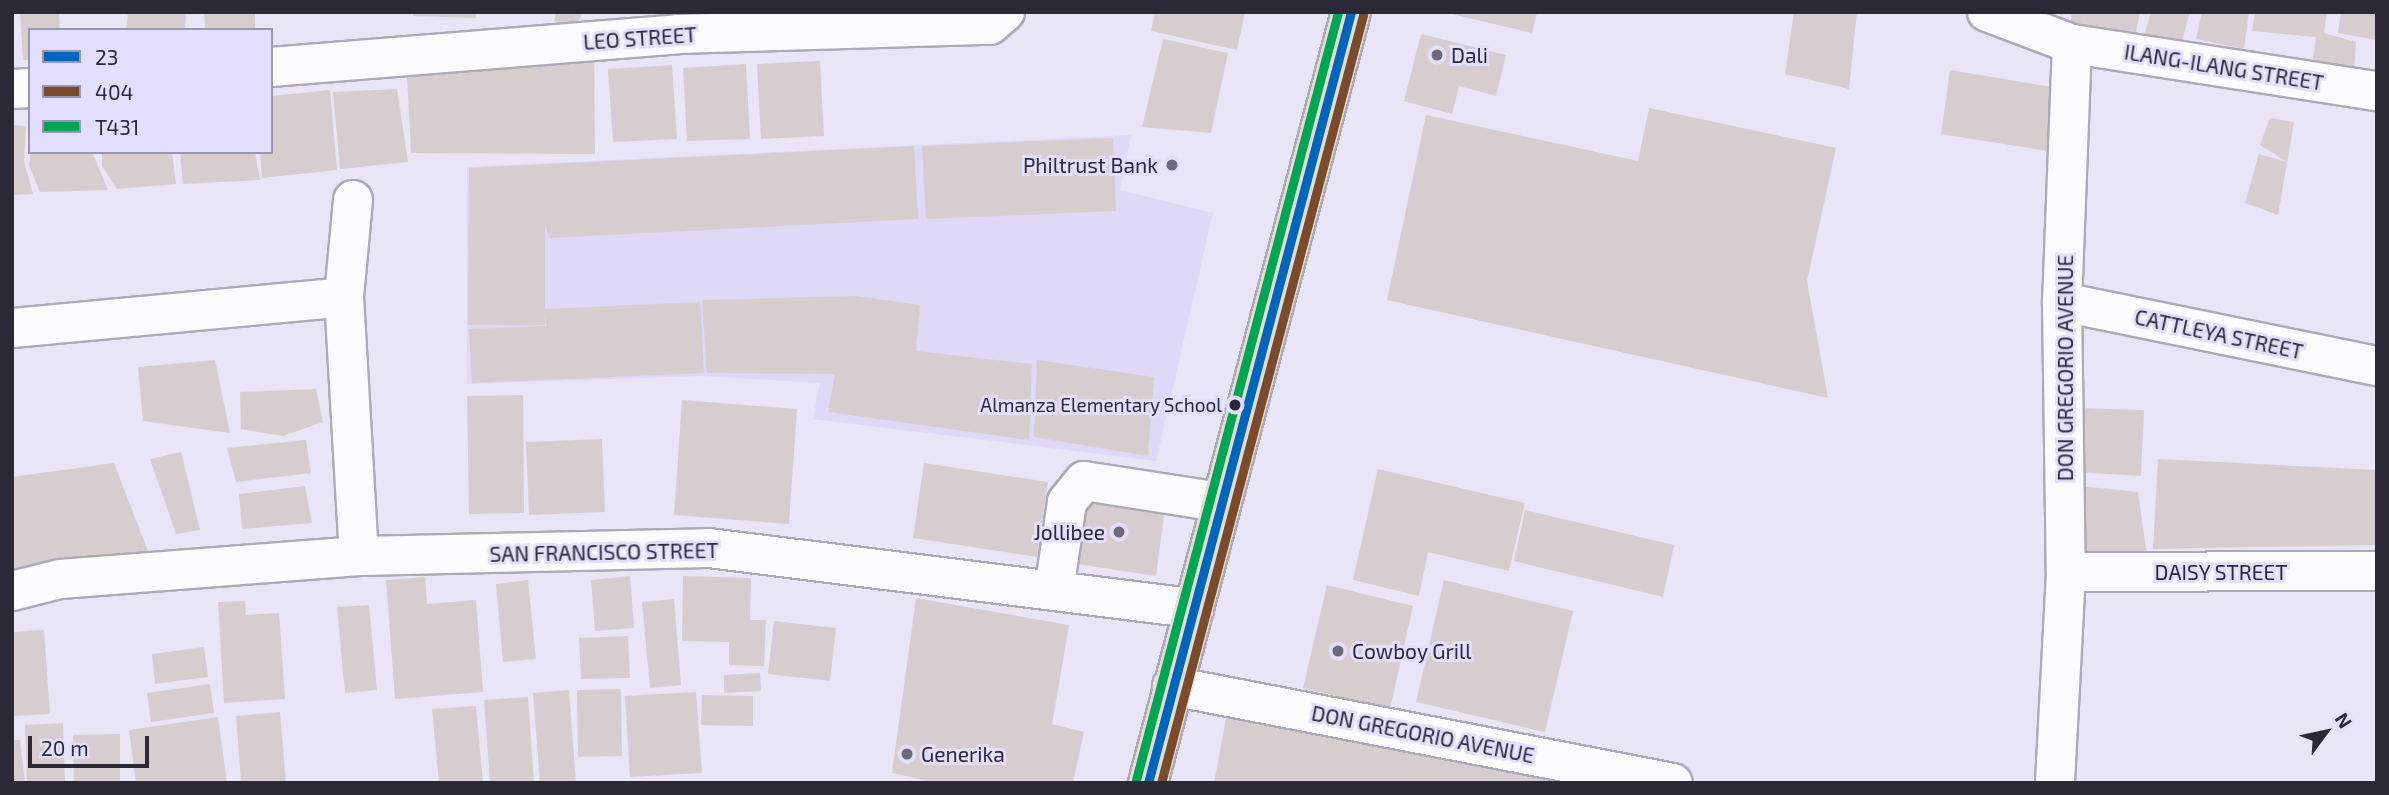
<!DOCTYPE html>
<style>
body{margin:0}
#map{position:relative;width:2389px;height:795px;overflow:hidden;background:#e7e5f6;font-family:"Exo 2",sans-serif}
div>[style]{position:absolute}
.built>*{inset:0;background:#ddd9f6}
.building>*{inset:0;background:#d8cdce}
.roads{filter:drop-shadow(2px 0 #abaab6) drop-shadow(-2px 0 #abaab6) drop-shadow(0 2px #abaab6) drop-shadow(0 -2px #abaab6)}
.minor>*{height:38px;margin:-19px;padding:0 19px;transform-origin:19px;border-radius:19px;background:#fbfbfe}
.highway>*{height:38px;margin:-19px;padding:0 19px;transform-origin:19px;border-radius:19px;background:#e5ddd6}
.bus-1>*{height:9px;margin:-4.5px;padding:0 4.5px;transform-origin:4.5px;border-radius:4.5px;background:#0065bd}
.bus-2>*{height:9px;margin:-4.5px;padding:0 4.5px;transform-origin:4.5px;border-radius:4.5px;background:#7a4b2a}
.bus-3>*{height:9px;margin:-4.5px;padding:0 4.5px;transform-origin:4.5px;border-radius:4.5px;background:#00a651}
.dots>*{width:19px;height:19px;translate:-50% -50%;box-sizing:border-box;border:4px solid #e2defd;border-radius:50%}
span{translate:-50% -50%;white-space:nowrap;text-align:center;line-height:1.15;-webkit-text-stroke:6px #e2defd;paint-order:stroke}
.bus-label{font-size:19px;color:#2b2935}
.right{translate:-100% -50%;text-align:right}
.street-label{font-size:21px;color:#2b2935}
.poi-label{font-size:21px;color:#2b2935}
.left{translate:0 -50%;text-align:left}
.frame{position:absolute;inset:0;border:14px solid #2b2935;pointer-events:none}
.legend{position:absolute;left:28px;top:28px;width:245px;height:126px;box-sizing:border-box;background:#e2defd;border:2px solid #9996ad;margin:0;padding:9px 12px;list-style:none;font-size:21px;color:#2b2935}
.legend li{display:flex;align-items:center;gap:14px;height:35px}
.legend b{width:35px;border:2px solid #9996ad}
.north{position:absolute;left:2291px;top:697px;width:70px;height:70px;-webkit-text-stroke:5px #e2defd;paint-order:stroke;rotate:57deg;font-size:19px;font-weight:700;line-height:28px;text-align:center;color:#2b2935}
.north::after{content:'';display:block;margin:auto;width:24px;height:32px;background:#2b2935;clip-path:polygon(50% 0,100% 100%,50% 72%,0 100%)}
.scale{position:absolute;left:28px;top:736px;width:121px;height:32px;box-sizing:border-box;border:4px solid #2b2935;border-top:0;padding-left:9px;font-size:21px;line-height:24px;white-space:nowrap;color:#2b2935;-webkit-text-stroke:5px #e2defd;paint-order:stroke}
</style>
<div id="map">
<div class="built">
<div style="clip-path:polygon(1131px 135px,1120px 190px,1213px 213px,1156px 461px,813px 419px,820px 383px,702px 376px,467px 384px,467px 167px)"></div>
</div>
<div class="building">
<div style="clip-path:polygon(20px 12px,59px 12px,60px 30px,30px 30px,30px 60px,23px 60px)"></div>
<div style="clip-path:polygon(128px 12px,186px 12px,185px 30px,126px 30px)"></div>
<div style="clip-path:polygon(204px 12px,255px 12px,255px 30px,205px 30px)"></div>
<div style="clip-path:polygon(413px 12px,476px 12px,476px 18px,413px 16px)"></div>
<div style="clip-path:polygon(556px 12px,583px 12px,576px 26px,554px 21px)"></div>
<div style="clip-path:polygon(1155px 12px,1245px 12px,1237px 50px,1151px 31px)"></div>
<div style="clip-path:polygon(1443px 12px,1537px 12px,1532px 33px)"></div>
<div style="clip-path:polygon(1794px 12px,1857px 12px,1849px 89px,1785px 74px)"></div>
<div style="clip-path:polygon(2072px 12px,2140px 12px,2134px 42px,2070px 26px)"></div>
<div style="clip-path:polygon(2151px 12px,2190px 12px,2182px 40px,2144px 36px)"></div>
<div style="clip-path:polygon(2202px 12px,2249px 12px,2244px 49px,2196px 39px)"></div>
<div style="clip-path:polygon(2255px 12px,2327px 12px,2324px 33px,2356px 42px,2354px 73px,2313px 59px,2316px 37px,2252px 31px)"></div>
<div style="clip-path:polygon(2341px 12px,2377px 12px,2377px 40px,2338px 33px)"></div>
<div style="clip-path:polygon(1421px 34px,1506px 55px,1496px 96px,1459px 86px,1452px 114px,1404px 101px)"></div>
<div style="clip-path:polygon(1163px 39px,1228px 53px,1211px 133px,1142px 127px)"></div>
<div style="clip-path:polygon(594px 42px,595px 154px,411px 153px,406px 56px)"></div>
<div style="clip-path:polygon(820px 61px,824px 136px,761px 139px,757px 64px)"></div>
<div style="clip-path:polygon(746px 64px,750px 139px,687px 141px,683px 68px)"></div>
<div style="clip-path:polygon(672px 65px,677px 139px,613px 142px,608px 69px)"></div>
<div style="clip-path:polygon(1950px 70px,2064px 89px,2054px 152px,1941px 134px)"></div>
<div style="clip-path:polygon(397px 89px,408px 162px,340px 169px,333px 92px)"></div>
<div style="clip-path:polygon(330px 90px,337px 170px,262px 178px,260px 152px,271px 152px,271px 96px)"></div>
<div style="clip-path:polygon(1649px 108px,1836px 148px,1807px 281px,1828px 398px,1387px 300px,1426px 115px,1638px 161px)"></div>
<div style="clip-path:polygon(2270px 118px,2294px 122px,2278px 215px,2245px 203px,2259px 154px,2287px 162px,2260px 145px)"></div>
<div style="clip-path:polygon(12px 125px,26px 126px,24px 161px,33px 194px,12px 195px)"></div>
<div style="clip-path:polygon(1113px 138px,1116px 211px,926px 219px,922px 146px)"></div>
<div style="clip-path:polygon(914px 146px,918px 219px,549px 238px,545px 225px,545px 309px,700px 302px,704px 373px,472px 383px,469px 329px,546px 326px,546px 312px,545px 325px,468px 325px,469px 168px)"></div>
<div style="clip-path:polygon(31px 152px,92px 152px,108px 190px,40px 192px,29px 165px)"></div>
<div style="clip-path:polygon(102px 152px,172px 152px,176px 184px,117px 189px,102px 166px)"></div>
<div style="clip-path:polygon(180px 152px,255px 152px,260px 180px,183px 184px)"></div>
<div style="clip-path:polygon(856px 296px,920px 305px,916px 351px,1032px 364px,1029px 440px,828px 412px,835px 374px,707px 373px,702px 300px)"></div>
<div style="clip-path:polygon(215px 360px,230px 433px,143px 421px,138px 367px)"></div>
<div style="clip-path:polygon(1037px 360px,1154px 377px,1148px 456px,1034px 437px)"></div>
<div style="clip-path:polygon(316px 389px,323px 422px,283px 436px,241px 429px,240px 392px)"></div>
<div style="clip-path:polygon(523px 395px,524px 513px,469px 514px,467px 396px)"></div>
<div style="clip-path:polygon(682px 400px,797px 409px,789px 524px,674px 515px)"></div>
<div style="clip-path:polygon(2076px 408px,2144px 410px,2141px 476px,2077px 472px)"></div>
<div style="clip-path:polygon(602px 439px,605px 512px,529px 515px,526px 442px)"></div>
<div style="clip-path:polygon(306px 440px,311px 473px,236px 482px,227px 448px)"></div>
<div style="clip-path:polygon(181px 452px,200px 530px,176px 534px,150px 459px)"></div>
<div style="clip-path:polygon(2158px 459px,2377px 470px,2377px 545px,2153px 549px)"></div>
<div style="clip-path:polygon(114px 463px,148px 551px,12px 571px,12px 477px)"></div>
<div style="clip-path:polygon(924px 463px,1048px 482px,1037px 557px,913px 538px)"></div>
<div style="clip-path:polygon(1378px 469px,1525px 503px,1509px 571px,1428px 552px,1419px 596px,1353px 580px)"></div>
<div style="clip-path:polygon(305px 486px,312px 523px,242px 529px,239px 494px)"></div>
<div style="clip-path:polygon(2080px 486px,2138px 492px,2147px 556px,2080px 565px)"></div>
<div style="clip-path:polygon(1082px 488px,1166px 501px,1156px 576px,1071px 563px)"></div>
<div style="clip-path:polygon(1525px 510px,1674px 545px,1663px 597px,1514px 561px)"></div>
<div style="clip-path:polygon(630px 576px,634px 628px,595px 631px,591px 580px)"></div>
<div style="clip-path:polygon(683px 576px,751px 578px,750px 620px,766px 620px,764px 666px,729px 665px,729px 642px,682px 641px)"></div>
<div style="clip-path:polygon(425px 577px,427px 604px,476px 600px,483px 692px,395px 699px,386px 580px)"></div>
<div style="clip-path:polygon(528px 580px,536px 659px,503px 662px,496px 584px)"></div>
<div style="clip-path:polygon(1444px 580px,1573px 611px,1545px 732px,1416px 702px)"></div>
<div style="clip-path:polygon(1327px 585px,1413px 606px,1390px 709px,1303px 688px)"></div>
<div style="clip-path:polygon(916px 598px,1069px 625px,1052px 724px,1084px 732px,1073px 783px,936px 783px,892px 773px)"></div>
<div style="clip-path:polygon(674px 599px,681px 685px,650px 688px,642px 602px)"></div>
<div style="clip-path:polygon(245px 601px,246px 615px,279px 613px,285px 699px,224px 703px,218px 602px)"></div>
<div style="clip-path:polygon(369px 605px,377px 690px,345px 693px,337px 607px)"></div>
<div style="clip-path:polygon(774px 621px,836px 628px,830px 681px,768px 674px)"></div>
<div style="clip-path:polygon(44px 630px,50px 714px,12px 716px,12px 632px)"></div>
<div style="clip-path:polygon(628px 636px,630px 678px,581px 679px,579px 638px)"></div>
<div style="clip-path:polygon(204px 647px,208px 677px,155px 684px,152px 654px)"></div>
<div style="clip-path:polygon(760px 673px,761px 691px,724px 693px,724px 675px)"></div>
<div style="clip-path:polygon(210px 684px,214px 713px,151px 722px,147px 693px)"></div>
<div style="clip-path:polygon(621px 689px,622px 756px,578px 757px,577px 690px)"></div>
<div style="clip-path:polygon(569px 690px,576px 783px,540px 783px,533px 693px)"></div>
<div style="clip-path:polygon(696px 692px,702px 773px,630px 777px,625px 696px)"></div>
<div style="clip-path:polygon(702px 695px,753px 696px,753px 726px,701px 725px)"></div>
<div style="clip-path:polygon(528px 697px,534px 783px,490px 783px,484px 700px)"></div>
<div style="clip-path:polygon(476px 706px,483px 783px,439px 783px,432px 709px)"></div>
<div style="clip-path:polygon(1228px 708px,1585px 783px,1214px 783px)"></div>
<div style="clip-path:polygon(280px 712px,286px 783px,241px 783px,236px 716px)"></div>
<div style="clip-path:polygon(218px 717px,227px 783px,136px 783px,129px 730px)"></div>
<div style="clip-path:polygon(63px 723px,65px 783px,27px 783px,25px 725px)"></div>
<div style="clip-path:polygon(120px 734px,120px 783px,74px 783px,73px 735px)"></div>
<div style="clip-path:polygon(12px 740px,20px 740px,25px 783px,12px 783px)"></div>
</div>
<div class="roads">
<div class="minor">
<div style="left:1987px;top:12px;width:91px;rotate:20.6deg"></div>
<div style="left:2072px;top:44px;width:258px;rotate:92.2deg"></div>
<div style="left:2062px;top:302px;width:270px;rotate:89.2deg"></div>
<div style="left:2066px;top:572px;width:211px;rotate:93deg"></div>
<div style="left:2072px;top:44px;width:309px;rotate:8.8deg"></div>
<div style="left:271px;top:67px;width:408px;rotate:-4.6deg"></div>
<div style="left:678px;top:34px;width:312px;rotate:-1.7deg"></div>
<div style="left:990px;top:25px;width:20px;rotate:-41deg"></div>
<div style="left:12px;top:89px;width:18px;rotate:-3deg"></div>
<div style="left:353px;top:200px;width:97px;rotate:95.3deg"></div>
<div style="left:344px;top:297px;width:259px;rotate:86.7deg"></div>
<div style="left:2062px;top:302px;width:321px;rotate:11.5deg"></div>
<div style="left:12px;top:328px;width:333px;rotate:-5.3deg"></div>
<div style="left:2066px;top:572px;width:311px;rotate:-0.2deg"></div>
<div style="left:12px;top:591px;width:49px;rotate:-14deg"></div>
<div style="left:60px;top:579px;width:300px;rotate:-4.4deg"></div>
<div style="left:359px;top:556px;width:350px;rotate:-1.3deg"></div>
<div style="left:709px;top:548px;width:489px;rotate:7.1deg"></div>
<div style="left:1054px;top:591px;width:90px;rotate:-81.7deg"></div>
<div style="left:1067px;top:502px;width:27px;rotate:-51deg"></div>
<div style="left:1084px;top:481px;width:138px;rotate:8.8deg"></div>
<div style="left:1172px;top:686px;width:510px;rotate:10.96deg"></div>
</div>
<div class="highway">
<div style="left:1148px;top:783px;width:797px;rotate:-75.25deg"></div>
</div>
</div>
<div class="bus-1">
<div style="left:1148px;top:783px;width:797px;rotate:-75.25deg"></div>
</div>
<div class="bus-2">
<div style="left:1161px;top:783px;width:794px;rotate:-75.26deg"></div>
</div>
<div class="bus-3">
<div style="left:1136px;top:780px;width:794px;rotate:-75.26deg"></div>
</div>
<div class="dots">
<div style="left:1437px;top:55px;background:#6d6b79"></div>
<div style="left:1172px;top:165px;background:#6d6b79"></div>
<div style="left:1235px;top:405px;background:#2b2935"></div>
<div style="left:1119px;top:532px;background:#6d6b79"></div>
<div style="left:1338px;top:651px;background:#6d6b79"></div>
<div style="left:907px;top:754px;background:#6d6b79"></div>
</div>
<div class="bus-label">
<span class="right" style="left:1222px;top:405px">Almanza Elementary School</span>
</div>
<div class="street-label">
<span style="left:640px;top:38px;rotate:-4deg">LEO STREET</span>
<span style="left:2224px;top:67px;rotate:9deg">ILANG-ILANG STREET</span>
<span style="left:2219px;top:334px;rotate:12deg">CATTLEYA STREET</span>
<span style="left:2065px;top:368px;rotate:-90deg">DON GREGORIO AVENUE</span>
<span style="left:604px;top:552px;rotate:-1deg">SAN FRANCISCO STREET</span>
<span style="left:2221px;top:572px">DAISY STREET</span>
<span style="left:1423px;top:734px;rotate:11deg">DON GREGORIO AVENUE</span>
</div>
<div class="poi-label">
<span class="left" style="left:1451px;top:55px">Dali</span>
<span class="right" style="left:1158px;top:165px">Philtrust Bank</span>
<span class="right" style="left:1105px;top:532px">Jollibee</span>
<span class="left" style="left:1352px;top:651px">Cowboy Grill</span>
<span class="left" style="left:921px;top:754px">Generika</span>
</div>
<div class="frame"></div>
<ul class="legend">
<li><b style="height:9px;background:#0065bd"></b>23</li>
<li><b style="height:9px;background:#7a4b2a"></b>404</li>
<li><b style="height:9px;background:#00a651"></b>T431</li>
</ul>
<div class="north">N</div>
<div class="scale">20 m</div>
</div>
